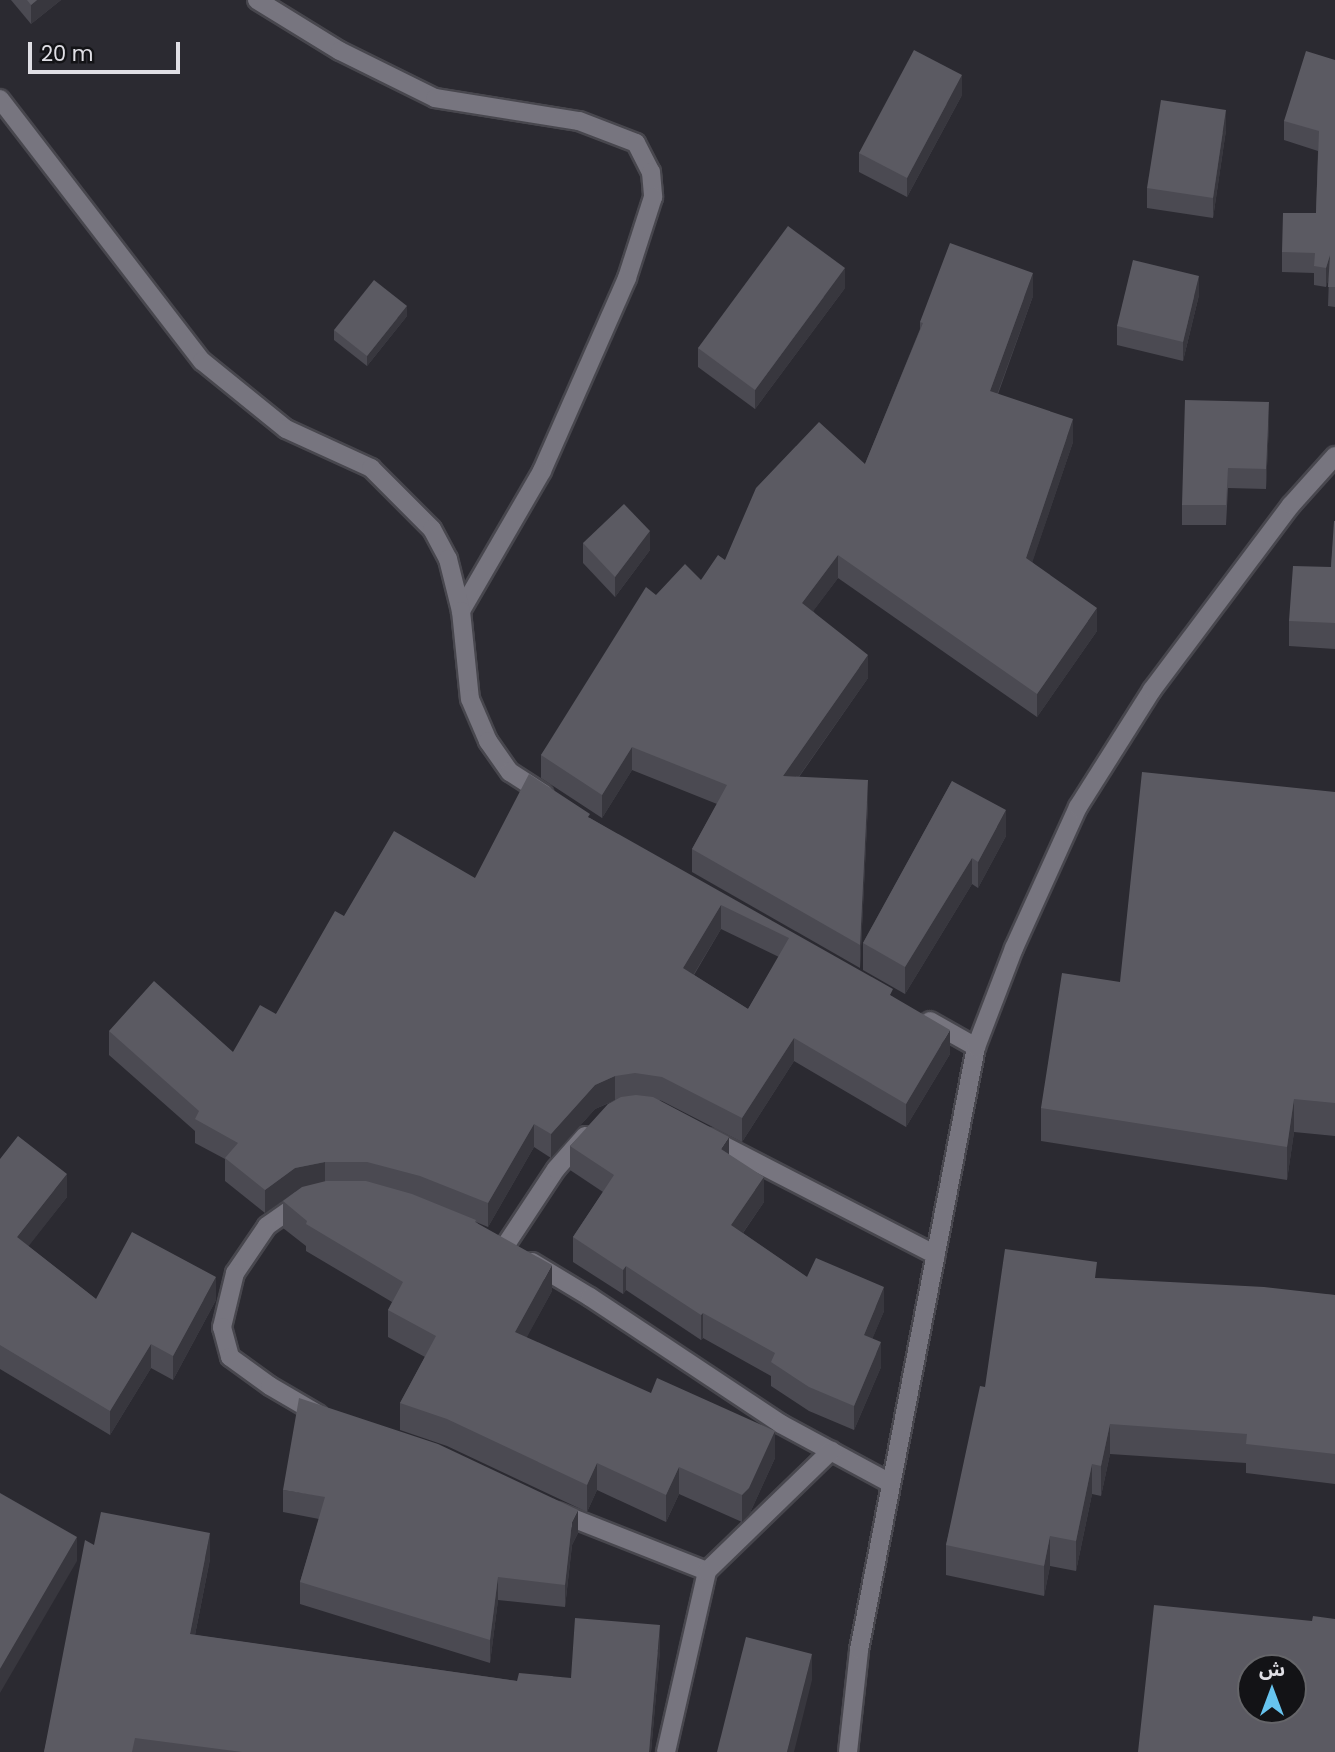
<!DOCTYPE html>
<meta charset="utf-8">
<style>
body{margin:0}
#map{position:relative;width:1335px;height:1752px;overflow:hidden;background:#2b2a31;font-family:Poppins,"Noto Sans Arabic",sans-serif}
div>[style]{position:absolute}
.roads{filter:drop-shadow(2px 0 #48474e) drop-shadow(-2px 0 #48474e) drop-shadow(0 2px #48474e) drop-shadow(0 -2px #48474e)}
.street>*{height:18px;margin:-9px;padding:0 9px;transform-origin:9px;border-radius:9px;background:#77757f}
.secondary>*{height:18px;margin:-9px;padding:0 9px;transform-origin:9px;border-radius:9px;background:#77757f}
.wall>*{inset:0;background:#4b4a52}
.shaded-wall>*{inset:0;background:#38373e}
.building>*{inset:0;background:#5b5a62}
span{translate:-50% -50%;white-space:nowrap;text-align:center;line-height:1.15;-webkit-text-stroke:5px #131316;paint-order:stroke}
.north{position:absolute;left:1237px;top:1654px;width:70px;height:70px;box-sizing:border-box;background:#131316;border:2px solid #656569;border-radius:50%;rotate:0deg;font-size:19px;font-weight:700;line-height:28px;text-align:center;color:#e0dfe5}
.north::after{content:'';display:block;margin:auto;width:24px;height:32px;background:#67c4ef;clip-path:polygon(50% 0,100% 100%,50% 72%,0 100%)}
.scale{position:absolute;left:28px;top:42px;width:152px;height:32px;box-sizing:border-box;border:4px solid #e0dfe5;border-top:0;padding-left:9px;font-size:21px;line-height:24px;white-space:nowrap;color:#e0dfe5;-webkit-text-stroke:5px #131316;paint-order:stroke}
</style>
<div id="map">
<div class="roads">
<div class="street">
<div style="left:257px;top:0;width:97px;rotate:31.6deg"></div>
<div style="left:340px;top:51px;width:106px;rotate:26.3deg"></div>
<div style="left:435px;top:98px;width:146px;rotate:9.1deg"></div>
<div style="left:579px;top:121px;width:61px;rotate:21.1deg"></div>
<div style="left:636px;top:143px;width:33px;rotate:63deg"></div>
<div style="left:651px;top:172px;width:25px;rotate:85deg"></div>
<div style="left:653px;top:197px;width:85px;rotate:107.8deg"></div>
<div style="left:627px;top:278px;width:211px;rotate:113.8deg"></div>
<div style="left:542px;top:471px;width:162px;rotate:120.1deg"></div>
<div style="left:0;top:99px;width:331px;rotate:52.4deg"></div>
<div style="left:202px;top:361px;width:108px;rotate:39deg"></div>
<div style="left:286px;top:429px;width:94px;rotate:24.6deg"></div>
<div style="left:371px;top:468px;width:86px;rotate:45deg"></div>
<div style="left:432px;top:529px;width:34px;rotate:62deg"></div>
<div style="left:448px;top:559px;width:54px;rotate:76deg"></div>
<div style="left:461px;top:611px;width:88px;rotate:84.2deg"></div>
<div style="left:470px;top:699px;width:46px;rotate:66.8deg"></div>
<div style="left:488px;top:741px;width:38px;rotate:55deg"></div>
<div style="left:510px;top:772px;width:40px;rotate:32.9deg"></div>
<div style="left:930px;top:1021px;width:53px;rotate:29.5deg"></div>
<div style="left:709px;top:1138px;width:255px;rotate:27.3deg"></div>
<div style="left:301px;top:1202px;width:42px;rotate:144.8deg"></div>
<div style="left:267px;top:1226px;width:57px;rotate:124.2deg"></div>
<div style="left:235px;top:1273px;width:56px;rotate:103.5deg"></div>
<div style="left:222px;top:1327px;width:31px;rotate:75deg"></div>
<div style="left:230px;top:1357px;width:49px;rotate:35.9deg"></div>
<div style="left:270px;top:1386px;width:56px;rotate:30.3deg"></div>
<div style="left:505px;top:1246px;width:92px;rotate:-56.5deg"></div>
<div style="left:556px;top:1169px;width:44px;rotate:-48.7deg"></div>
<div style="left:532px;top:1262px;width:68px;rotate:31.1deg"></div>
<div style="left:590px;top:1297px;width:229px;rotate:33.6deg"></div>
<div style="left:781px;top:1424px;width:124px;rotate:28.4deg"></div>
<div style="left:557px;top:1512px;width:161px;rotate:21.5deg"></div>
<div style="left:666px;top:1752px;width:186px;rotate:-77.2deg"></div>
<div style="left:707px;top:1571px;width:173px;rotate:-44.1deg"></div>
</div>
<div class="secondary">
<div style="left:848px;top:1752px;width:103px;rotate:-83.8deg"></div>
<div style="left:859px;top:1650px;width:614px;rotate:-79.02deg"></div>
<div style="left:976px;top:1047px;width:106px;rotate:-69deg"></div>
<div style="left:1014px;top:948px;width:155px;rotate:-65.6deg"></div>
<div style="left:1078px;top:807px;width:138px;rotate:-57.7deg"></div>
<div style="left:1152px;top:690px;width:231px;rotate:-53.1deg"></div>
<div style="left:1291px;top:505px;width:66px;rotate:-48.1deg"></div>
</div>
</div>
<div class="wall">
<div style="clip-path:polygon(11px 0,61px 0,31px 24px)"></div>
<div style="clip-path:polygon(1335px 60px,1335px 307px,1328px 306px,1329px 277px,1326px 287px,1314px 285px,1314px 273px,1282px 272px,1282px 252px,1316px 213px,1318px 151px,1284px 140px,1284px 121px)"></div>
<div style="clip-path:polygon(962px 95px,907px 197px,859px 172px,859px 153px)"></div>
<div style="clip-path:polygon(1226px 130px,1213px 218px,1147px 208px,1147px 188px)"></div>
<div style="clip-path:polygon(845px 288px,755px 409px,698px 367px,698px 348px)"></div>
<div style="clip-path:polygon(1199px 295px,1183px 361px,1117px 345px,1117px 326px)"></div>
<div style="clip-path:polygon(1033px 296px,998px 394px,1073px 442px,1032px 562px,1097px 631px,1037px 717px,838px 578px,813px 611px,868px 678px,799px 777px,868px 803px,860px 968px,692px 872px,692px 849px,717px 804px,632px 770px,602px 818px,541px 778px,541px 755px,656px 595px,701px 580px,725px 560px,865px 464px,920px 329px,920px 322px)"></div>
<div style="clip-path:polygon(407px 316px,367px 366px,334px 340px,334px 330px)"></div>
<div style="clip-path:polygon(1269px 422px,1266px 489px,1228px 488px,1226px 525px,1182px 525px,1182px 505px)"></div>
<div style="clip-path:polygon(1335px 521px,1335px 649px,1289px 646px,1289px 621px,1331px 567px)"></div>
<div style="clip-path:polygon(583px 543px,650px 550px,615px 597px,583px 563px)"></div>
<div style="clip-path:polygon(952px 781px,1006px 836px,978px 888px,972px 884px,905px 994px,863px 970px,863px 943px)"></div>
<div style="clip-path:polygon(1335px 792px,1335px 1136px,1294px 1132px,1287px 1180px,1041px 1141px,1041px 1108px,1120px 982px)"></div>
<div style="clip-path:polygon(evenodd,590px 818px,893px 997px,950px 1054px,906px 1127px,794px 1061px,742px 1142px,662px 1101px,659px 1100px,729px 1155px,764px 1202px,743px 1233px,807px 1277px,884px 1311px,872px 1339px,881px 1367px,854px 1430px,809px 1411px,771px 1386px,771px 1376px,703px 1338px,701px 1340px,626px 1290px,623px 1294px,573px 1262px,573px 1237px,603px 1192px,570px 1170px,570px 1146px,616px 1100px,595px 1109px,551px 1158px,534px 1147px,488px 1227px,476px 1222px,552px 1291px,526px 1338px,775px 1458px,749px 1515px,742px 1522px,679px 1494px,666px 1522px,597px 1490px,587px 1512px,447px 1446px,400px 1430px,400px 1403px,425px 1357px,388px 1337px,388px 1310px,392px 1302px,306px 1251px,306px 1246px,283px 1228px,283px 1201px,295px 1192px,265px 1213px,225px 1181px,225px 1159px,195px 1143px,195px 1131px,109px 1055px,109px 1031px,233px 1052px,276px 1014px,344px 916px,475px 878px,590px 818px,721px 929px,779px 957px,748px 1009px,694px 975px,721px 929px)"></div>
<div style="clip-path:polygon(0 1159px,67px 1197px,28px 1246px,96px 1299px,216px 1300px,173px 1380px,151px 1368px,110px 1435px,0 1369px)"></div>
<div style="clip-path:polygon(1097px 1278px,1335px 1295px,1335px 1484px,1246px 1473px,1246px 1463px,1110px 1454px,1101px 1496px,1092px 1494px,1076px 1571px,1050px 1566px,1044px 1596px,946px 1575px,946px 1545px,985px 1387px)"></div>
<div style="clip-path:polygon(283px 1490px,578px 1533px,572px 1545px,565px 1607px,498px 1600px,490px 1663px,300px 1604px,300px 1582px,319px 1519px,283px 1512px)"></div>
<div style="clip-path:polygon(94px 1545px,210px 1559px,195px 1635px,517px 1681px,571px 1678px,660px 1651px,651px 1752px,44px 1752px)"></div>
</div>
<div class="shaded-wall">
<div style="clip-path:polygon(37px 0,61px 0,31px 24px,31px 5px)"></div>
<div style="clip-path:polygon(962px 75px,962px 95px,907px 197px,907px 178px)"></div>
<div style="clip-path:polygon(1226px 110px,1226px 130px,1213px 218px,1213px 198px)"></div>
<div style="clip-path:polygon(1330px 255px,1330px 275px,1326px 287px,1326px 268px)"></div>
<div style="clip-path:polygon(845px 268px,845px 288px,755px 409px,755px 390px)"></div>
<div style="clip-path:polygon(1033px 273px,1033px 296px,990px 414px,990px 391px)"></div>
<div style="clip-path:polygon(1199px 276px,1199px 295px,1183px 361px,1183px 342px)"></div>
<div style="clip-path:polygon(407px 306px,407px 316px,367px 366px,367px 356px)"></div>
<div style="clip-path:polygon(1269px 402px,1269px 422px,1266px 489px,1266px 469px)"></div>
<div style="clip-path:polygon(1073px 419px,1073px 442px,1026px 581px,1026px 558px)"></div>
<div style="clip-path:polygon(650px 531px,650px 550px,615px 597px,615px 577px)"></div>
<div style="clip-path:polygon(838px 555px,838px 578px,802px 626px,802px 603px)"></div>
<div style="clip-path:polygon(1097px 608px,1097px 631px,1037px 717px,1037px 694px)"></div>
<div style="clip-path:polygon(868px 655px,868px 678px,783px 799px,783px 776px)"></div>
<div style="clip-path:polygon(632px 747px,632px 770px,602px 818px,602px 795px)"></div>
<div style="clip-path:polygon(868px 780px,868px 803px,860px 968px,860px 945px)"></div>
<div style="clip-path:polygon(1006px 810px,1006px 836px,978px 888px,978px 862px)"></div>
<div style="clip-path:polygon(972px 858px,972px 884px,905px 994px,905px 967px)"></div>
<div style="clip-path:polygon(721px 905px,721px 929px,683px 992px,683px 968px)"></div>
<div style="clip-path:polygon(950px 1030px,950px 1054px,906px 1127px,906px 1104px)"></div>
<div style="clip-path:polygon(794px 1038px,794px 1061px,742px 1142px,742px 1118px)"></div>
<div style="clip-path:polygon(615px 1076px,615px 1100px,595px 1109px,551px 1158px,551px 1134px,595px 1085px)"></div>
<div style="clip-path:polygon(1294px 1099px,1294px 1132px,1287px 1180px,1287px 1147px)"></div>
<div style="clip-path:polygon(534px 1124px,534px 1147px,488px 1227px,488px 1203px)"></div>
<div style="clip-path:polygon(729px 1137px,729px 1161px,721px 1149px)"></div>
<div style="clip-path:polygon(325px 1162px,325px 1186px,295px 1192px,265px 1213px,265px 1190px,295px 1168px)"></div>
<div style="clip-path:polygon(67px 1174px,67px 1197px,17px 1261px,17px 1237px)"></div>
<div style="clip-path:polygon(764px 1177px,764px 1202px,731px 1250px,731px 1225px)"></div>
<div style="clip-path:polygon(552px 1265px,552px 1291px,515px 1359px,515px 1332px)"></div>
<div style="clip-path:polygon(626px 1266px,626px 1290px,623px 1294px,623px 1270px)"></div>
<div style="clip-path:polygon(216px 1277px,216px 1300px,173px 1380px,173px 1356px)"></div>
<div style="clip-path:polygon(884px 1287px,884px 1311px,864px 1359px,864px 1335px)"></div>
<div style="clip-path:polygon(703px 1313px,703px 1338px,701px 1340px,701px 1315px)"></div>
<div style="clip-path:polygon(881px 1342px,881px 1367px,854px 1430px,854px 1406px)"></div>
<div style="clip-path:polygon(151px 1344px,151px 1368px,110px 1435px,110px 1411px)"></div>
<div style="clip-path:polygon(1110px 1424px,1110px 1454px,1101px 1496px,1101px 1466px)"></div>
<div style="clip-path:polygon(775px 1431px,775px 1458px,749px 1515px,742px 1522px,742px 1495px)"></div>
<div style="clip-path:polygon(597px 1463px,597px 1490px,587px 1512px,587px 1485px)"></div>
<div style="clip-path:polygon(1092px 1464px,1092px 1494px,1076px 1571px,1076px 1541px)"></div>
<div style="clip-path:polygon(679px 1467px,679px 1494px,666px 1522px,666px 1495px)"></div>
<div style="clip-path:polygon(578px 1510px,578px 1533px,572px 1545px,565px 1607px,565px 1585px,572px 1522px)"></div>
<div style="clip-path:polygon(210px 1533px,210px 1559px,190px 1660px,190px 1634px)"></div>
<div style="clip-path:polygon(1050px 1536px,1050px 1566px,1044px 1596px,1044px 1566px)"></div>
<div style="clip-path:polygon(77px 1537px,77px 1561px,0 1693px,0 1669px)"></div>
<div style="clip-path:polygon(498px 1577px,498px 1600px,490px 1663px,490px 1640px)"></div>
<div style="clip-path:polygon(660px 1625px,660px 1651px,651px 1752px,649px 1752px)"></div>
<div style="clip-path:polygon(812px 1654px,812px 1680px,794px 1752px,787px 1752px)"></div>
</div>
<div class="building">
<div style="clip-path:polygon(27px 0,37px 0,31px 5px)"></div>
<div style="clip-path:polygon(914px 50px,962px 75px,907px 178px,859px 153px)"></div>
<div style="clip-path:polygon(1306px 51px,1335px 60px,1335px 287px,1328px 287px,1330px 255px,1326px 268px,1314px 266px,1315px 253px,1282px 252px,1283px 213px,1316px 213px,1319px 131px,1284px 121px)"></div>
<div style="clip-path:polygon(1161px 100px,1226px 110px,1213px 198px,1147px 188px)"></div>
<div style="clip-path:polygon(788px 226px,845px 268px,755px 390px,698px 348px)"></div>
<div style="clip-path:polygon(950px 243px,1033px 273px,990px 391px,1073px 419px,1026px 558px,1097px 608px,1037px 694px,838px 555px,802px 603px,868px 655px,783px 776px,868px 780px,860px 945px,692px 849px,727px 785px,632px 747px,602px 795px,541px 755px,646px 587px,656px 595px,685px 564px,701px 580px,718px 555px,725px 560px,756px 488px,819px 422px,865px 464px,923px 323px,920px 322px)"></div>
<div style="clip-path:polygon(1133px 260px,1199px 276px,1183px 342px,1117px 326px)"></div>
<div style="clip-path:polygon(374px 280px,407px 306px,367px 356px,334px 330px)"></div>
<div style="clip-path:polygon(1185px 400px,1269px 402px,1266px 469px,1228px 468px,1226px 505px,1182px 505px)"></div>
<div style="clip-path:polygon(624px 504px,650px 531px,615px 577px,583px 543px)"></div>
<div style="clip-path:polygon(1334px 521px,1335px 521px,1335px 623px,1289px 621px,1293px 566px,1331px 567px)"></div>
<div style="clip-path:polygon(1142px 772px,1335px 792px,1335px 1103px,1294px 1099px,1287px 1147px,1041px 1108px,1062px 973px,1120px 982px)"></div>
<div style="clip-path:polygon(evenodd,529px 774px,590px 814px,588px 817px,893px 989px,890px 995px,950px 1030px,906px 1104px,794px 1038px,742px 1118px,662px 1077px,635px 1073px,615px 1076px,595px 1085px,551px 1134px,534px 1124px,488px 1203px,420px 1176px,367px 1162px,325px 1162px,295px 1168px,265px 1190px,225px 1158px,238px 1143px,195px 1119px,199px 1111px,109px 1031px,154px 981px,233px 1052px,260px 1005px,276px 1014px,335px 911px,344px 916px,394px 831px,475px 878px,529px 774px,721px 905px,789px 938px,748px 1009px,683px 968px,721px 905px)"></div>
<div style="clip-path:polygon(952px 781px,1006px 810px,978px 862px,972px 858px,905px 967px,863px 943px)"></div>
<div style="clip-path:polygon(636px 1095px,653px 1097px,729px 1137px,721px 1149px,764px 1177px,731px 1225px,807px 1277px,816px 1258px,884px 1287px,864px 1335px,881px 1342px,854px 1406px,809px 1387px,771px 1362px,775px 1353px,703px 1313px,701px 1315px,626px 1266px,623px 1270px,573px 1237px,614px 1175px,570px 1146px,608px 1104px,621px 1097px)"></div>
<div style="clip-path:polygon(18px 1136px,67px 1174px,17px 1237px,96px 1299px,132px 1232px,216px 1277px,173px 1356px,151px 1344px,110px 1411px,0 1345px,0 1159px)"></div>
<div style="clip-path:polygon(326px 1181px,366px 1181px,412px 1194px,476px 1220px,475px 1222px,552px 1265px,515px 1332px,651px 1393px,657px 1378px,775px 1431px,749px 1488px,742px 1495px,679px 1467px,666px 1495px,597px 1463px,587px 1485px,447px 1419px,400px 1403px,436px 1336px,388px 1310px,403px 1282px,306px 1224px,307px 1221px,283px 1201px,302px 1187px)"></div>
<div style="clip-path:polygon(1005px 1249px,1097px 1262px,1095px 1278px,1264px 1287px,1335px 1295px,1335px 1454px,1246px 1444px,1247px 1434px,1110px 1424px,1101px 1466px,1092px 1464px,1076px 1541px,1050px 1536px,1044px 1566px,946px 1545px,980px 1386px,985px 1387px)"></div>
<div style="clip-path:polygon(299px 1398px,438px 1444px,578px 1510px,572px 1522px,565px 1585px,498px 1577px,490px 1640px,300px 1582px,325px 1497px,283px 1490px)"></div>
<div style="clip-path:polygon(0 1493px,77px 1537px,0 1669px)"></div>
<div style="clip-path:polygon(101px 1512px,210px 1533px,190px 1634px,517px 1681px,519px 1673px,571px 1678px,575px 1618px,660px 1625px,649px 1752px,242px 1752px,135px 1738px,132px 1752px,44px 1752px,85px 1540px,94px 1545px)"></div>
<div style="clip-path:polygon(evenodd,1154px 1605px,1312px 1621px,1313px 1616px,1335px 1619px,1335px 1752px,1138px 1752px,1154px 1605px,1251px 1668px,1293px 1668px,1293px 1710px,1251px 1710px,1251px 1668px)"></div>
<div style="clip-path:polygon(746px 1637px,812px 1654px,787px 1752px,717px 1752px)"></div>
</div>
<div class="north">ش</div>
<div class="scale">20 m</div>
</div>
